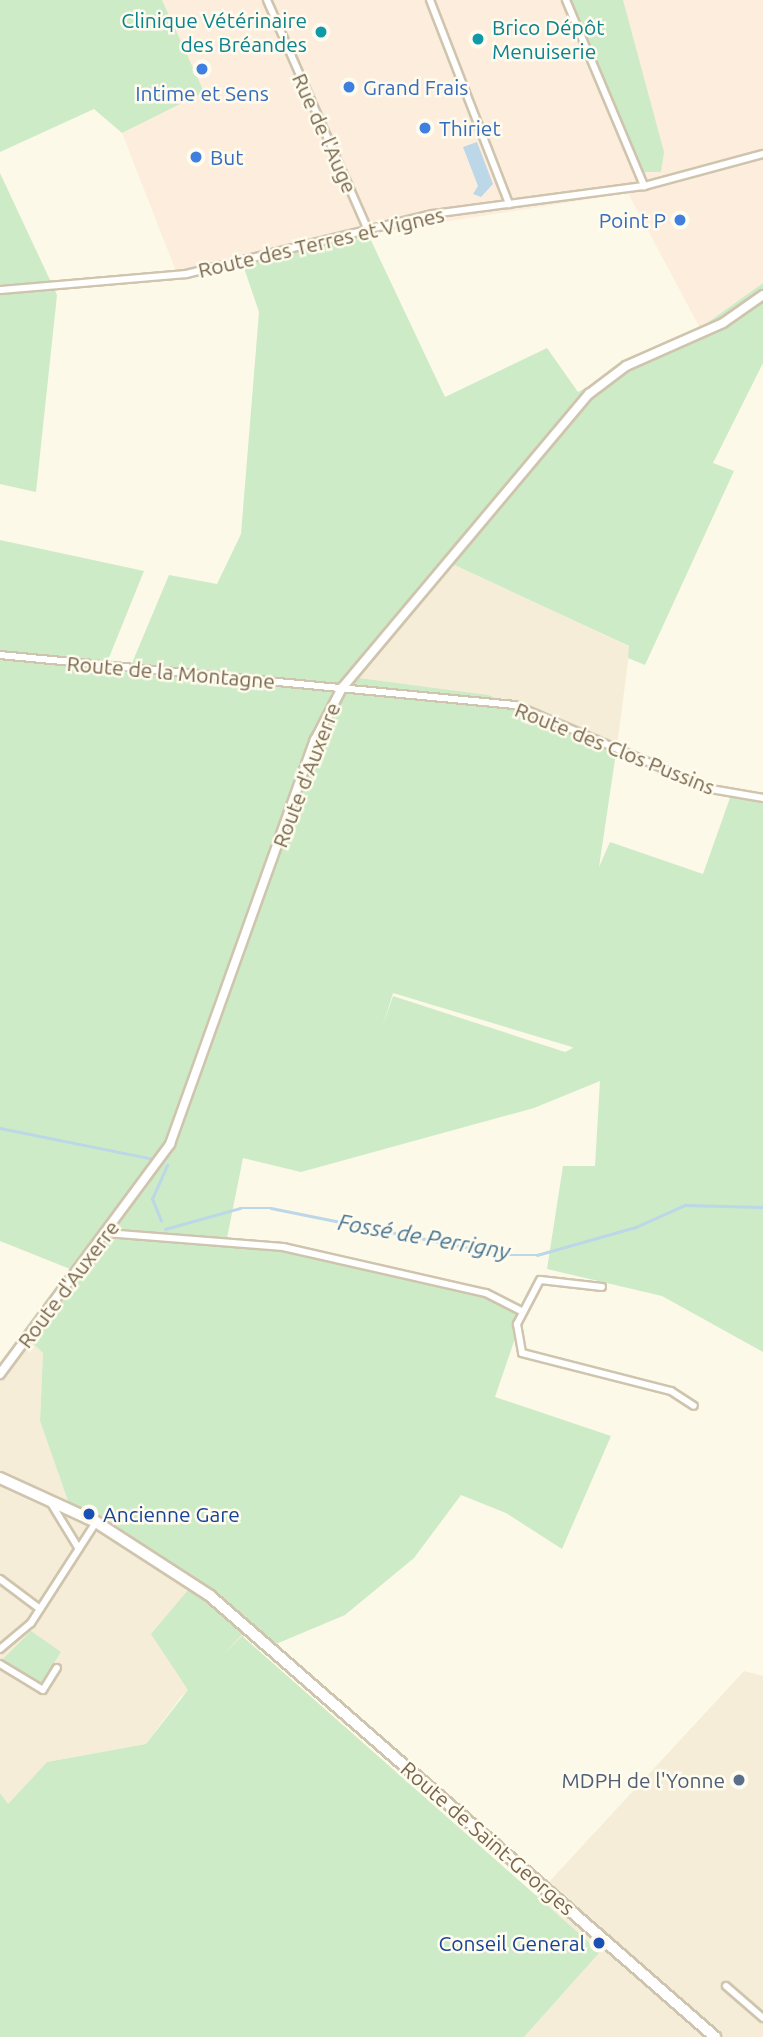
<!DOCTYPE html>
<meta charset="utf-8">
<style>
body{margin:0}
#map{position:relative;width:763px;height:2037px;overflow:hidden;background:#fdf9e8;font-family:Ubuntu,sans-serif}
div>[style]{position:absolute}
.residential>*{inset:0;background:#f5edd7}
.commercial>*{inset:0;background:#fdeddc}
.green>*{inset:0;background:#cdebc6}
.water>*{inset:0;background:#bcd7e7}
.stream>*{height:2.5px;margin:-1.25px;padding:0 1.25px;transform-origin:1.25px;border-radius:1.25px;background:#bcd7e7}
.roads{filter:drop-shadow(2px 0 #cfc4ad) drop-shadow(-2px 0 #cfc4ad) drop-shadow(0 2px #cfc4ad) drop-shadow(0 -2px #cfc4ad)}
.minor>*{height:6px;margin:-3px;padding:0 3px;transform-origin:3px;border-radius:3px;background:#fff}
.tertiary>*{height:8px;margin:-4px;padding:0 4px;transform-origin:4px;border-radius:4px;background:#fff}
.secondary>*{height:10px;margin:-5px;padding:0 5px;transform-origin:5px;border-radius:5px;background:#fff}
.dots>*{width:19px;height:19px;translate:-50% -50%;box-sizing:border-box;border:4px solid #fffcef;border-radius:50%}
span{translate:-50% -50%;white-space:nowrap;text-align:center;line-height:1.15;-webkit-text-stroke:5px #fffcef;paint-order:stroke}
.culture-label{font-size:21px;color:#0d838f}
.right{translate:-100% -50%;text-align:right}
.left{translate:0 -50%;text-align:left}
.shop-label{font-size:21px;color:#366cbe}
.street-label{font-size:21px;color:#78654b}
.transit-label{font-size:21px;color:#164399}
.service-label{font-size:21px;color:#4e5e75}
.water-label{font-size:23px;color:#477593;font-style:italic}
</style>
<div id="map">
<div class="residential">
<div style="clip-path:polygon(450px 563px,630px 647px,617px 746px,357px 678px)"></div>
<div style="clip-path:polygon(23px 1334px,43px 1353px,40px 1421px,68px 1501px,110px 1521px,254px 1628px,180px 1698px,146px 1744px,47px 1762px,7px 1805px,0 1793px,0 1364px)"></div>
<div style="clip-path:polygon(744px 1671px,763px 1676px,763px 2037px,524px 2037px,600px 1952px,535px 1897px)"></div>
</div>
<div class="commercial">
<div style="clip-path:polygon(162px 0,763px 0,763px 283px,700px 328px,628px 193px,368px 234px,179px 279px,122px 133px,203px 92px)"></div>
</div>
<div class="green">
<div style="clip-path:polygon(0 0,162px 0,204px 92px,122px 133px,94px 109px,0 152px)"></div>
<div style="clip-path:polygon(570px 0,623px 0,664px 152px,661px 172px,645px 172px,635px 162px)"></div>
<div style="clip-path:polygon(0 173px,57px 295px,36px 492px,0 484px)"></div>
<div style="clip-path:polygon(evenodd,368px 234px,445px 397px,547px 348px,578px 392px,700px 328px,763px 283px,763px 363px,713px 463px,734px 471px,645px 665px,628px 658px,629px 646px,450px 563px,358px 678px,488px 695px,617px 746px,599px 867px,610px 842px,703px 874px,731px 795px,763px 801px,763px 1352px,662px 1296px,547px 1269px,563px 1166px,595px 1166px,600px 1081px,534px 1108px,301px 1172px,243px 1158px,227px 1238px,491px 1293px,522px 1318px,495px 1397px,611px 1436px,562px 1549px,506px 1513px,461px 1495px,414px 1558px,345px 1615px,276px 1644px,110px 1521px,68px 1501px,40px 1421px,43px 1353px,23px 1334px,70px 1269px,0 1241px,0 540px,144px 571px,108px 660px,132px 663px,169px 575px,217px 584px,241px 534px,259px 312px,243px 265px,368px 234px,393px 993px,572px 1047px,573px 1048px,565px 1052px,393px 996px,382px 1028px,393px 993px)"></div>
<div style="clip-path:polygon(189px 1589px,244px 1632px,222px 1656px,242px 1636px,600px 1952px,524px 2037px,0 2037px,0 1793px,8px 1804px,47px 1762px,146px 1744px,188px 1690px,151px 1634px)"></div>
<div style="clip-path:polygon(31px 1631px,61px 1652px,40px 1684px,0 1662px)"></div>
</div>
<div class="water">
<div style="clip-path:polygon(477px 142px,493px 184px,481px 197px,473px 194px,478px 186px,463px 147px)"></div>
</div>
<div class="stream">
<div style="left:0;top:1128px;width:157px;rotate:11.4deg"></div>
<div style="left:161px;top:1221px;width:24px;rotate:-112deg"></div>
<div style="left:152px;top:1199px;width:37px;rotate:-66deg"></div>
<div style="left:165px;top:1229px;width:78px;rotate:-15.6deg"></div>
<div style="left:240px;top:1208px;width:31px"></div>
<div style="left:271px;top:1208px;width:239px;rotate:11.4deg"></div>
<div style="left:505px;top:1255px;width:32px"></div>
<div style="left:537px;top:1255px;width:103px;rotate:-15.8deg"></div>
<div style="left:636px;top:1227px;width:54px;rotate:-24.2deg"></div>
<div style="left:685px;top:1205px;width:78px;rotate:1.5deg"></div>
</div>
<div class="roads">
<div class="minor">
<div style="left:267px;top:0;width:249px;rotate:66.3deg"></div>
<div style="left:430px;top:0;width:219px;rotate:68.8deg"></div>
<div style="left:566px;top:0;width:202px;rotate:67.2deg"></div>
<div style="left:0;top:290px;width:187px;rotate:-4.9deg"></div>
<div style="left:186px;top:274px;width:254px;rotate:-13.7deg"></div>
<div style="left:433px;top:214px;width:213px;rotate:-7.6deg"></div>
<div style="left:644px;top:186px;width:123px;rotate:-15.1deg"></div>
<div style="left:0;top:655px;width:517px;rotate:5.55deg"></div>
<div style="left:515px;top:705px;width:213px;rotate:23.2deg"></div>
<div style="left:711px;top:789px;width:53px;rotate:9.8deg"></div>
<div style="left:106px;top:1233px;width:178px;rotate:4.5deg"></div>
<div style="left:283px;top:1247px;width:208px;rotate:12.8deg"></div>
<div style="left:486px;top:1293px;width:39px;rotate:27deg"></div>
<div style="left:602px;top:1287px;width:62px;rotate:-173.6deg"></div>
<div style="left:540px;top:1280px;width:50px;rotate:117.6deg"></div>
<div style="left:517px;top:1324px;width:29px;rotate:80deg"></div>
<div style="left:522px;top:1353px;width:154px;rotate:14.3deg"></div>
<div style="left:671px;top:1391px;width:27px;rotate:33deg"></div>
<div style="left:49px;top:1500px;width:57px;rotate:58.5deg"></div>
<div style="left:0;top:1579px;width:50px;rotate:36.9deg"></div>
<div style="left:0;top:1649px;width:40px;rotate:-40deg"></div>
<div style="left:31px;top:1623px;width:120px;rotate:-57.2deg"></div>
<div style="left:0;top:1664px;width:50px;rotate:31.2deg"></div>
<div style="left:43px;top:1690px;width:26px;rotate:-58deg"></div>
<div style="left:726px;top:1986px;width:49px;rotate:40.9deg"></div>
</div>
<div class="tertiary">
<div style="left:0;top:1374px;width:286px;rotate:-53.5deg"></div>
<div style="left:170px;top:1144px;width:429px;rotate:-70.3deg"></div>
<div style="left:315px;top:740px;width:59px;rotate:-62.6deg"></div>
<div style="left:342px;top:688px;width:384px;rotate:-50deg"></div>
<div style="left:589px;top:394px;width:46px;rotate:-37.1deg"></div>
<div style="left:626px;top:366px;width:106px;rotate:-23.9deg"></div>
<div style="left:723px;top:323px;width:49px;rotate:-35deg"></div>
</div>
<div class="secondary">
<div style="left:0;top:1478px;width:106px;rotate:24.6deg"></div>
<div style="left:96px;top:1522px;width:135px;rotate:32.9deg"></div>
<div style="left:209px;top:1595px;width:672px;rotate:41.14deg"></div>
</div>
</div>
<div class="dots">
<div style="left:321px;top:32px;background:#0f9aa8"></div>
<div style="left:478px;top:39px;background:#0f9aa8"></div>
<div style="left:202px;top:69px;background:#3f7fe0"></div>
<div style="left:349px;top:87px;background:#3f7fe0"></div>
<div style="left:425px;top:128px;background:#3f7fe0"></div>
<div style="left:196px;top:157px;background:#3f7fe0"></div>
<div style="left:680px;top:220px;background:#3f7fe0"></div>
<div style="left:89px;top:1514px;background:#1a4fb4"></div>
<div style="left:739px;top:1780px;background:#5c6f8a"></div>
<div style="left:599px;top:1943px;background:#1a4fb4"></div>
</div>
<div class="culture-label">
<span class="right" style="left:307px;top:32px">Clinique Vétérinaire<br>des Bréandes</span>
<span class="left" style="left:492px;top:39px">Brico Dépôt<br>Menuiserie</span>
</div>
<div class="shop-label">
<span class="left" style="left:363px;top:87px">Grand Frais</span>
<span style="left:202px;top:93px">Intime et Sens</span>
<span class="left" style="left:439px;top:128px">Thiriet</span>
<span class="left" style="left:210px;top:157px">But</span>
<span class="right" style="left:666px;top:220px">Point P</span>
</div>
<div class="street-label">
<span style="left:325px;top:133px;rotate:66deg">Rue de l'Auge</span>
<span style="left:321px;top:242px;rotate:-13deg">Route des Terres et Vignes</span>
<span style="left:171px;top:672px;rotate:5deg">Route de la Montagne</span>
<span style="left:615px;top:748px;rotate:22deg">Route des Clos Pussins</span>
<span style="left:306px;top:775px;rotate:-69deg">Route d'Auxerre</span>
<span style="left:68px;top:1284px;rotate:-53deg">Route d'Auxerre</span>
<span style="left:488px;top:1838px;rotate:41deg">Route de Saint-Georges</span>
</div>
<div class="transit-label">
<span class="left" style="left:103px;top:1514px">Ancienne Gare</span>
<span class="right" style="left:585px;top:1943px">Conseil General</span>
</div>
<div class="service-label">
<span class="right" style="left:725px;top:1780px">MDPH de l'Yonne</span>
</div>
<div class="water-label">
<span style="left:424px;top:1237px;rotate:10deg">Fossé de Perrigny</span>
</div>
</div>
